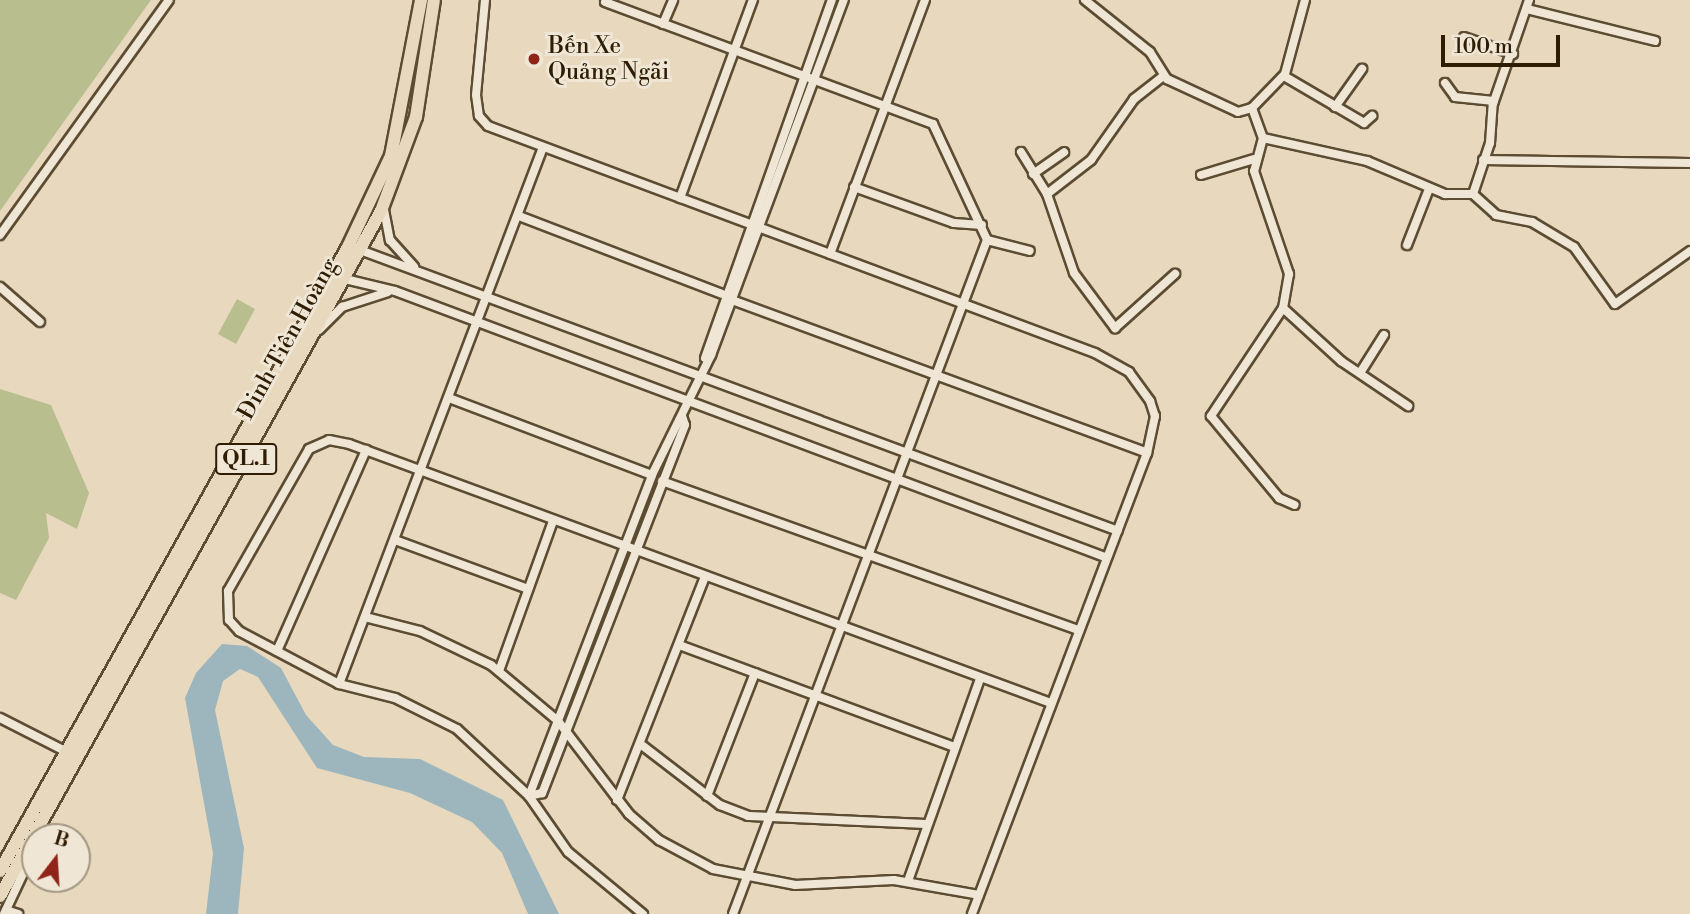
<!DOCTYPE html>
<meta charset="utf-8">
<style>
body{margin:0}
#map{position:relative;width:1690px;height:914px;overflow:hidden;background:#e7d8be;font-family:"Libre Bodoni",serif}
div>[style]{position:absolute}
.green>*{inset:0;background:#b9be8f}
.water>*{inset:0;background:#9db6bd}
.roads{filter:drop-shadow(2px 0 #5c4c32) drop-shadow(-2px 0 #5c4c32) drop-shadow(0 2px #5c4c32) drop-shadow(0 -2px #5c4c32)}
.minor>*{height:8px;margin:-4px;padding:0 4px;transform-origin:4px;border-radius:4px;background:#efe6d5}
.trunk>*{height:12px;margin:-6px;padding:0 6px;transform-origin:6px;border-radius:6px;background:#e7d8be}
.dots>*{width:19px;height:19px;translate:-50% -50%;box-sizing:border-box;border:4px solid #efe6d5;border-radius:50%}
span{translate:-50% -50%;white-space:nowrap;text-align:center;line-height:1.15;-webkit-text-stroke:6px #efe6d5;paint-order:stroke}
.shield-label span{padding:2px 5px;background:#efe6d5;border:2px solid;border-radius:5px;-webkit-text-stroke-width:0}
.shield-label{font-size:21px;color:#2e1d03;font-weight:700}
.poi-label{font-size:23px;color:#2e1d03}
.left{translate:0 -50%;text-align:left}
.street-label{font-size:23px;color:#2e1d03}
.north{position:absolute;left:21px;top:823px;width:70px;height:70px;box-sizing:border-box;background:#efe6d5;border:2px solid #a29681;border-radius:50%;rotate:17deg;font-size:19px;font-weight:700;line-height:28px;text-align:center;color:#2e1d03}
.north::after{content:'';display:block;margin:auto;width:24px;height:32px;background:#8f2418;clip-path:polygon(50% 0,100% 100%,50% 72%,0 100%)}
.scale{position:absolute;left:1441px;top:35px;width:119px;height:32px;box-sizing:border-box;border:4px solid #2e1d03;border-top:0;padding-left:9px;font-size:21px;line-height:24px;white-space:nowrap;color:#2e1d03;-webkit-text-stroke:5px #efe6d5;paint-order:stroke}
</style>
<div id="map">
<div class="green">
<div style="clip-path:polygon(0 0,151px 0,0 211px)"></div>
<div style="clip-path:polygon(237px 299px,255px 309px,236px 344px,218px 334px)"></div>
<div style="clip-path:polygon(0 389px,51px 405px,89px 493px,77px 529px,46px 513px,49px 538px,16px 600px,0 593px)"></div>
</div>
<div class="water">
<div style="clip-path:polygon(222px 644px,247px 646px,281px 668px,306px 715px,333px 745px,364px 757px,420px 759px,503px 800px,559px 914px,528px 914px,502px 853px,472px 822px,410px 793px,317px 768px,258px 677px,240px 669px,223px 681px,215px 710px,244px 848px,238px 914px,206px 914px,213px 853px,185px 698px,196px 673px)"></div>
</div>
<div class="roads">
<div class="minor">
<div style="left:485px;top:0;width:95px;rotate:95.4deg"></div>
<div style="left:476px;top:95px;width:21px;rotate:82deg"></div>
<div style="left:479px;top:116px;width:13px;rotate:48deg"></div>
<div style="left:488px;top:126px;width:648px;rotate:20.5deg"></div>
<div style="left:1095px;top:353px;width:39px;rotate:29deg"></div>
<div style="left:1129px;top:372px;width:36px;rotate:54deg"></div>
<div style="left:1150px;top:401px;width:16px;rotate:72deg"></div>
<div style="left:1155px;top:416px;width:38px;rotate:102deg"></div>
<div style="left:1147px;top:453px;width:493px;rotate:110.8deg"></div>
<div style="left:1085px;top:0;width:83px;rotate:38.7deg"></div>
<div style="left:1150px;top:52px;width:32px;rotate:58deg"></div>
<div style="left:1167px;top:79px;width:78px;rotate:24.9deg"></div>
<div style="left:1238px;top:112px;width:15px;rotate:-16deg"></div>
<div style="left:1252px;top:108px;width:47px;rotate:-45.9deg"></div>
<div style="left:1285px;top:74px;width:77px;rotate:-74.9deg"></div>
<div style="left:605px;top:2px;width:350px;rotate:20.4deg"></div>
<div style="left:933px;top:124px;width:128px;rotate:65deg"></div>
<div style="left:987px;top:240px;width:720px;rotate:110.65deg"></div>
<div style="left:1527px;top:9px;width:132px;rotate:14deg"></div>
<div style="left:663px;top:24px;width:26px;rotate:-67deg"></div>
<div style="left:1464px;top:37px;width:52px;rotate:19.1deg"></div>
<div style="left:1284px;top:76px;width:93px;rotate:30.4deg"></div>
<div style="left:1364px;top:123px;width:11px;rotate:-41deg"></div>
<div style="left:1445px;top:83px;width:17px;rotate:54deg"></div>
<div style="left:1455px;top:97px;width:39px;rotate:6deg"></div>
<div style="left:1335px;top:107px;width:47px;rotate:-54.6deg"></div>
<div style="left:1252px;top:108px;width:32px;rotate:70deg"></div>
<div style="left:1263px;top:138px;width:34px;rotate:105deg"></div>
<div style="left:1254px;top:171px;width:109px;rotate:71.2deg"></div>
<div style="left:1289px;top:274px;width:35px;rotate:100deg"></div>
<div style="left:1283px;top:308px;width:130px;rotate:123.7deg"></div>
<div style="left:1211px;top:416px;width:107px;rotate:50.3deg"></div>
<div style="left:1279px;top:498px;width:17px;rotate:24deg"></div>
<div style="left:1263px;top:138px;width:107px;rotate:12.5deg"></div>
<div style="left:1367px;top:161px;width:85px;rotate:22.9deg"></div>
<div style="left:1445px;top:194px;width:28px"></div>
<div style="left:1473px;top:194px;width:54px;rotate:-71.6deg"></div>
<div style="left:1490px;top:143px;width:39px;rotate:-86deg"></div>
<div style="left:1493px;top:104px;width:110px;rotate:-70.9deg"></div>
<div style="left:1021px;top:152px;width:49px;rotate:58.2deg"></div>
<div style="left:1047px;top:194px;width:83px;rotate:71.1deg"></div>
<div style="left:1074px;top:273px;width:69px;rotate:53.3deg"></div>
<div style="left:1115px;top:328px;width:81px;rotate:-42deg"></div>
<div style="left:1483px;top:160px;width:207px;rotate:0.8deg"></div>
<div style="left:1033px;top:174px;width:38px;rotate:-35deg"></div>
<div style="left:1201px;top:175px;width:55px;rotate:-16.8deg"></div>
<div style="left:854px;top:187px;width:106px;rotate:19.8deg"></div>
<div style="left:954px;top:223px;width:28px;rotate:4deg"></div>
<div style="left:1047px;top:194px;width:56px;rotate:-37.7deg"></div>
<div style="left:1091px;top:160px;width:75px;rotate:-54.8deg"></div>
<div style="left:1134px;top:99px;width:37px;rotate:-38deg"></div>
<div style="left:1473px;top:194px;width:31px;rotate:42deg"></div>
<div style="left:1496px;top:215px;width:37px;rotate:11deg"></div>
<div style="left:1532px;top:222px;width:49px;rotate:30.8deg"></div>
<div style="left:1574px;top:247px;width:70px;rotate:54.3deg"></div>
<div style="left:1615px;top:304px;width:92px;rotate:-35.2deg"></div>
<div style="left:680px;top:198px;width:211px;rotate:-69.8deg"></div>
<div style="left:384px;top:210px;width:31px;rotate:79deg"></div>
<div style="left:390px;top:240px;width:36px;rotate:48deg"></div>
<div style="left:519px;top:216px;width:217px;rotate:21deg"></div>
<div style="left:0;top:235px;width:289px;rotate:-54.3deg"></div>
<div style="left:987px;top:240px;width:44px;rotate:14.3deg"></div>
<div style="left:1407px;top:245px;width:60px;rotate:-68.6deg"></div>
<div style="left:360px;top:250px;width:808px;rotate:20.34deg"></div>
<div style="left:830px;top:254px;width:271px;rotate:-69.5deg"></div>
<div style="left:345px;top:279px;width:51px;rotate:13.5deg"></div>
<div style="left:395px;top:291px;width:758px;rotate:20.54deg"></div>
<div style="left:0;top:287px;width:53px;rotate:41.2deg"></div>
<div style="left:732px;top:300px;width:442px;rotate:20.2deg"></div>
<div style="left:1283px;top:308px;width:79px;rotate:42.4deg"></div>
<div style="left:1341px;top:361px;width:81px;rotate:33.9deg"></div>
<div style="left:319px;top:330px;width:33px;rotate:-45deg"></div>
<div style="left:342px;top:307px;width:48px;rotate:-18.1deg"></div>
<div style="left:705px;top:358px;width:380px;rotate:-70.5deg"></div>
<div style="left:1360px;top:373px;width:45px;rotate:-57.7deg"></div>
<div style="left:449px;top:398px;width:217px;rotate:20.8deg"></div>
<div style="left:682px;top:416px;width:9px;rotate:72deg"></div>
<div style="left:685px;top:425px;width:395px;rotate:111.2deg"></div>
<div style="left:542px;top:793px;width:13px;rotate:167deg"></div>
<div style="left:529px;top:796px;width:344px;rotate:-69deg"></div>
<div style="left:652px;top:475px;width:134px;rotate:-63.8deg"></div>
<div style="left:711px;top:355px;width:379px;rotate:-69.5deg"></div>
<div style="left:662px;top:481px;width:441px;rotate:19.7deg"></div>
<div style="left:395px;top:540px;width:142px;rotate:20.2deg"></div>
<div style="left:365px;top:617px;width:57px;rotate:14.3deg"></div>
<div style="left:420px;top:631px;width:79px;rotate:25.6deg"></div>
<div style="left:491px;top:665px;width:87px;rotate:39.9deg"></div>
<div style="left:558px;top:721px;width:117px;rotate:52.6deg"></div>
<div style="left:629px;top:814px;width:40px;rotate:41deg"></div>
<div style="left:659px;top:840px;width:61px;rotate:28.2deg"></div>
<div style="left:713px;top:869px;width:84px;rotate:11deg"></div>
<div style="left:795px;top:885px;width:99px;rotate:-2.9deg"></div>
<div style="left:894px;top:880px;width:86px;rotate:10deg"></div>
<div style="left:679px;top:645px;width:294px;rotate:20.3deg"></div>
<div style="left:277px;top:651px;width:220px;rotate:-66.1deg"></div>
<div style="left:499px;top:671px;width:159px;rotate:-70.2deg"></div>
<div style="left:339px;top:684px;width:571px;rotate:-69.19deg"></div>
<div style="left:0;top:718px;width:73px;rotate:26.9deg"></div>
<div style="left:643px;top:746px;width:97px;rotate:37.5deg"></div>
<div style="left:720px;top:805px;width:30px;rotate:21deg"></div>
<div style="left:748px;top:816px;width:179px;rotate:2.6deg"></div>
<div style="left:707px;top:796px;width:132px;rotate:-68.7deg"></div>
<div style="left:617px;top:800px;width:240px;rotate:-68.5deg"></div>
<div style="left:908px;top:881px;width:214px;rotate:-70.4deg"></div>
<div style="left:6px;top:910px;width:13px;rotate:18deg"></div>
<div style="left:4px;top:914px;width:73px;rotate:-64.8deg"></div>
<div style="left:643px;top:914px;width:97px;rotate:-140.4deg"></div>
<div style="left:568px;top:852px;width:68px;rotate:-124.9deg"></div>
<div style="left:529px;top:796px;width:98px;rotate:-137.1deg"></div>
<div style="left:457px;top:729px;width:69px;rotate:-153.4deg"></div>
<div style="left:395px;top:698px;width:58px;rotate:-166deg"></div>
<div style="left:339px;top:684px;width:113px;rotate:-152.1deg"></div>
<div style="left:239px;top:631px;width:15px;rotate:-132deg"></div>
<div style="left:229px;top:620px;width:29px;rotate:-92deg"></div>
<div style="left:228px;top:591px;width:163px;rotate:-60.3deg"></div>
<div style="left:309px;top:449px;width:22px;rotate:-24deg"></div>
<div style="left:329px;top:440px;width:20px;rotate:11deg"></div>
<div style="left:349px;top:444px;width:748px;rotate:20.25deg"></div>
</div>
<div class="trunk">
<div style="left:0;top:871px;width:714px;rotate:-60.85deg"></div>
<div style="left:348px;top:247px;width:101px;rotate:-64.7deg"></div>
<div style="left:391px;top:156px;width:159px;rotate:-79.1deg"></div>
<div style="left:0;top:896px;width:784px;rotate:-60.92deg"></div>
<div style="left:381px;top:211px;width:100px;rotate:-69.6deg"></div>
<div style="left:416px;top:117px;width:118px;rotate:-81.3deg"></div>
</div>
</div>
<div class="dots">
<div style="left:534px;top:59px;background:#8f2418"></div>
</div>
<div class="shield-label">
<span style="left:246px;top:459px">QL.1</span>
</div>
<div class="poi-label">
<span class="left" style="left:548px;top:59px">Bến Xe<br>Quảng Ngãi</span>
</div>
<div class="street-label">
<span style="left:288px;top:339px;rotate:-61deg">Đinh Tiên Hoàng</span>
</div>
<div class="north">B</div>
<div class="scale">100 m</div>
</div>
